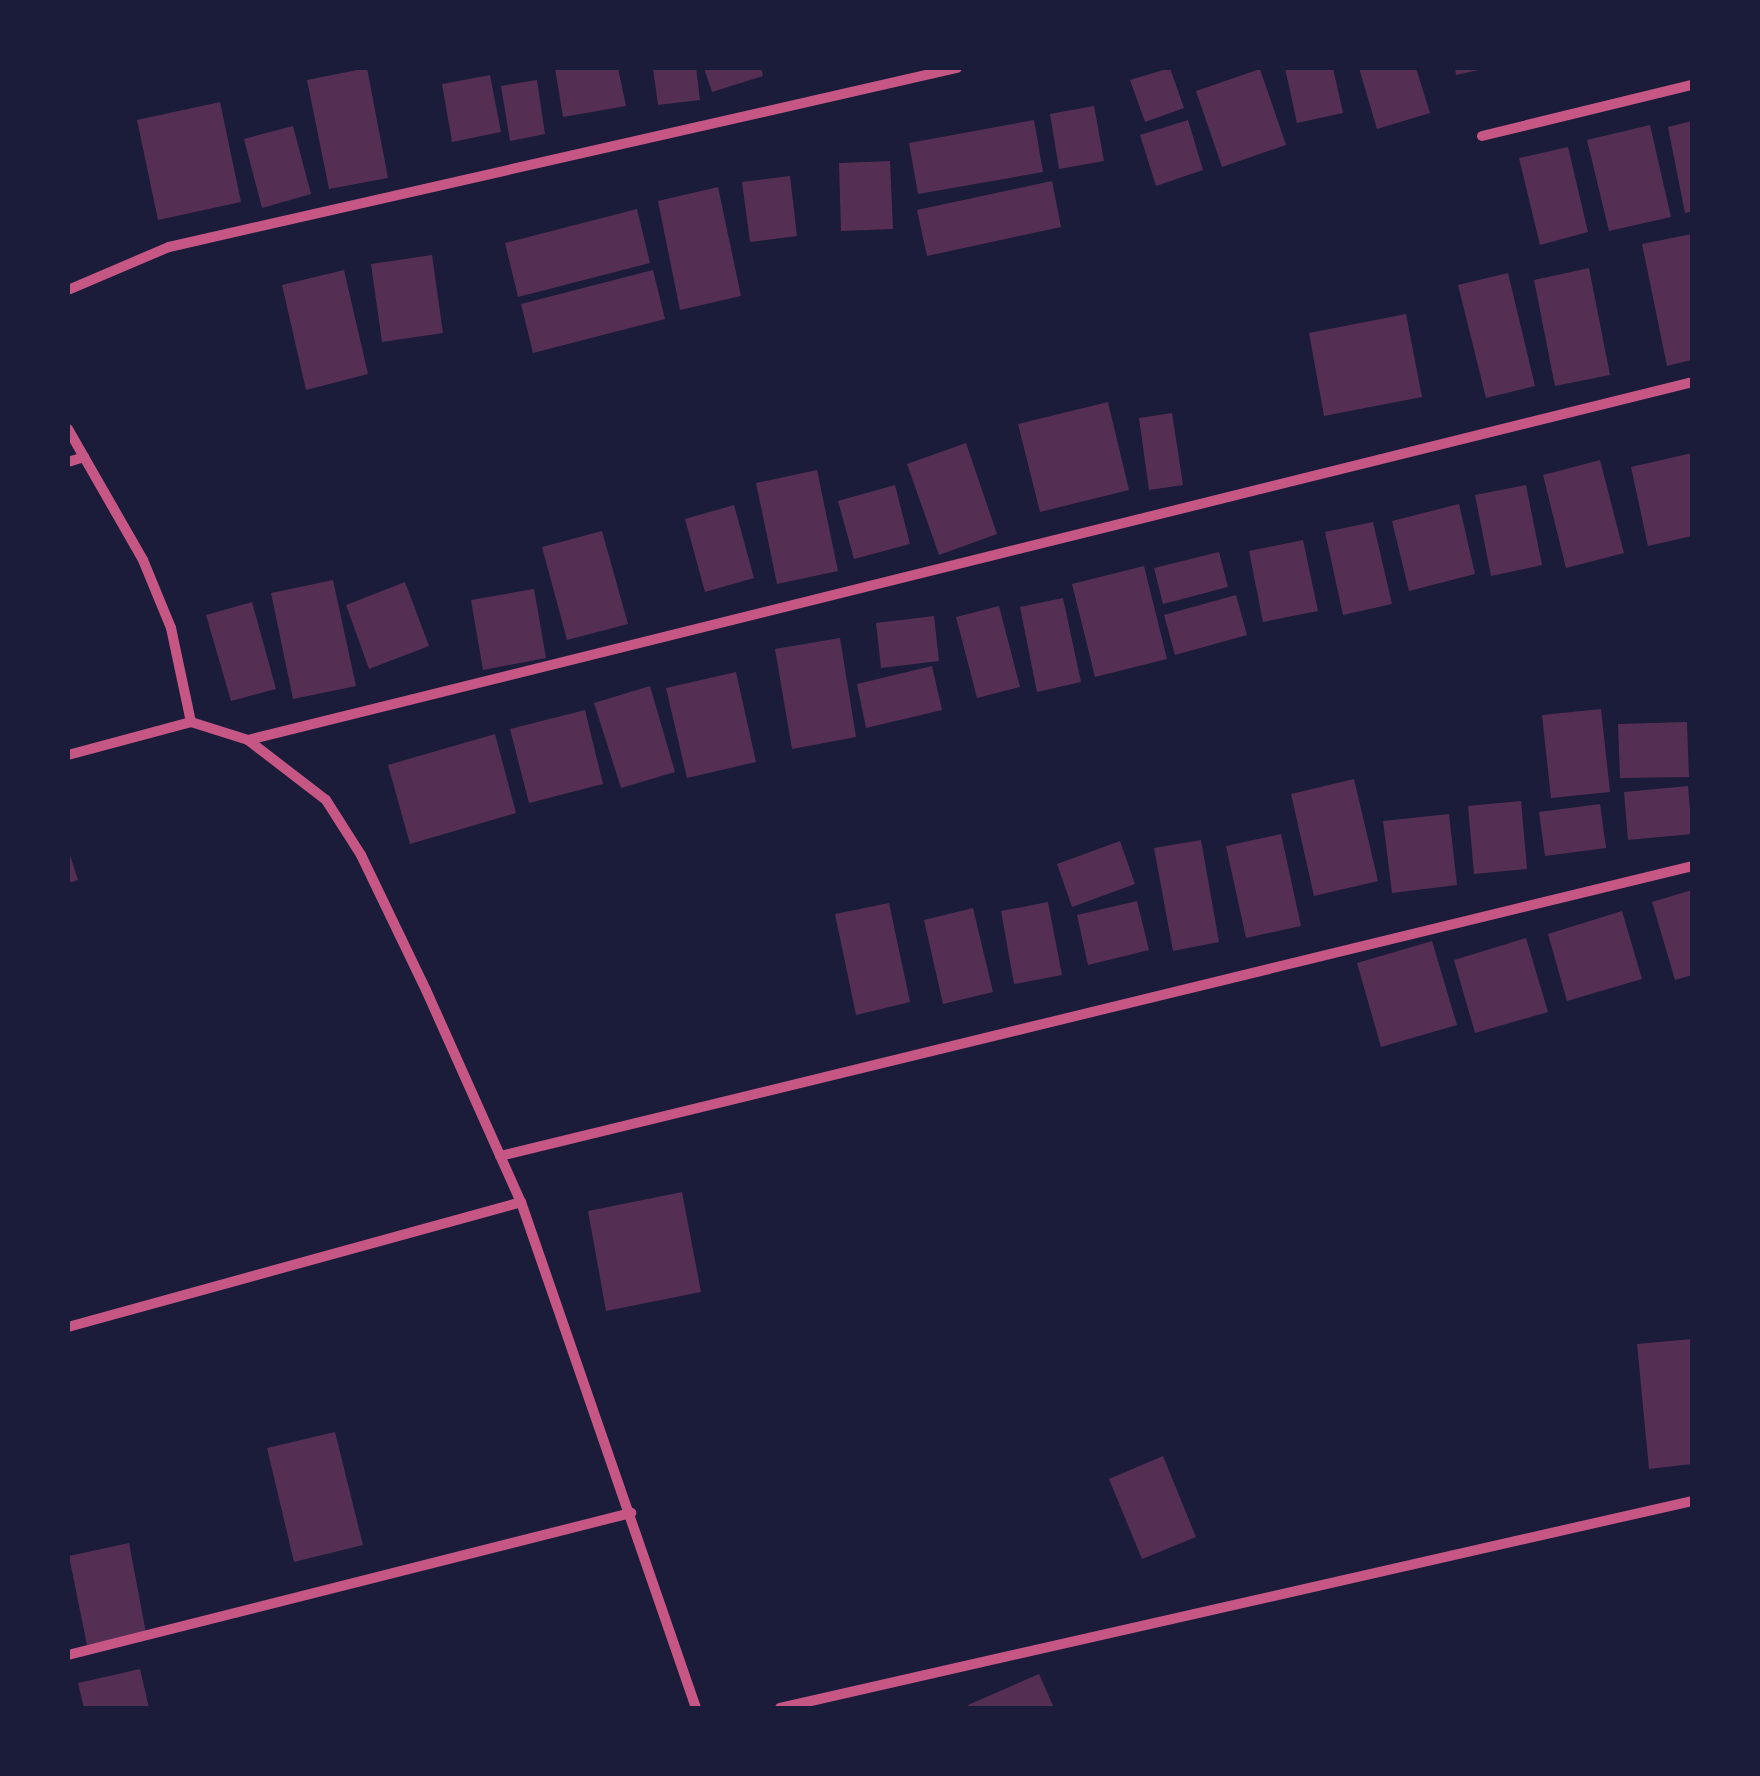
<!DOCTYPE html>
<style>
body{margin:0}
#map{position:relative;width:1760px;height:1776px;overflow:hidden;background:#1b1b3a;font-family:"DejaVu Sans",sans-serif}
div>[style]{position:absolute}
.building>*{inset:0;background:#542f53}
.minor>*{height:10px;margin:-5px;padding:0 5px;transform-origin:5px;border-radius:5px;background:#c65784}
span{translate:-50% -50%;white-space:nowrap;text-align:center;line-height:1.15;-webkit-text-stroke:10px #1b1b3a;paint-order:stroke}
.frame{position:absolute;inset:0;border:70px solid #1b1b3a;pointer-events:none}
</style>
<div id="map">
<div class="building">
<div style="clip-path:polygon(367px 68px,388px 178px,329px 189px,307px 80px)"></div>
<div style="clip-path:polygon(555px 68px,618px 68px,626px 106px,563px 117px)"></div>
<div style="clip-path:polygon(653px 68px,696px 68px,700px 100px,658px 105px)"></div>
<div style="clip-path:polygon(704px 68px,761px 68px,763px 76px,712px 92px)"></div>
<div style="clip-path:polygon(1170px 68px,1184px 108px,1145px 122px,1130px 80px)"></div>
<div style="clip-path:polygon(1285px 68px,1333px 68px,1343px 113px,1297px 123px)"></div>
<div style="clip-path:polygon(1359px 68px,1416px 68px,1430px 113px,1377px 129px)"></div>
<div style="clip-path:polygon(1455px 68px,1484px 68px,1484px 69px,1456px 75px)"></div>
<div style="clip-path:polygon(1260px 69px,1286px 145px,1222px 167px,1196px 91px)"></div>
<div style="clip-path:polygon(490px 75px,501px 132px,452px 142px,442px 84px)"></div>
<div style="clip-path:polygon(537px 80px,545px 134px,510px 141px,501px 86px)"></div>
<div style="clip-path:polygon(220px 102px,241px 202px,158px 220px,137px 120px)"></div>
<div style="clip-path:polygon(1094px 106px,1104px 161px,1059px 169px,1050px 114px)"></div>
<div style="clip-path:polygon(1034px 120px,1043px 172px,918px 194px,909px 143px)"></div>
<div style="clip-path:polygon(1188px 120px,1203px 170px,1156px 186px,1140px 135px)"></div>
<div style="clip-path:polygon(1692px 121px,1692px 211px,1685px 213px,1668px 127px)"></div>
<div style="clip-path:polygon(1650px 125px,1671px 217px,1609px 231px,1587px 140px)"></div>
<div style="clip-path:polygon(293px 126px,311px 194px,262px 208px,244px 139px)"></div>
<div style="clip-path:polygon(1568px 147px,1588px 232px,1540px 245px,1519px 158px)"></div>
<div style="clip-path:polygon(890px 161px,893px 229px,841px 231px,839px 163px)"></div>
<div style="clip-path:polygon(790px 176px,797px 236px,750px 242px,742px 182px)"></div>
<div style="clip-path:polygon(1052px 181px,1061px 227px,927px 256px,917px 210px)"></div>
<div style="clip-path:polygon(718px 187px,741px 296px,680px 310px,658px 201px)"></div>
<div style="clip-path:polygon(637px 209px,650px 263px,518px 297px,505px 243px)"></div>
<div style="clip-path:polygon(1692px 234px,1692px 360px,1667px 366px,1642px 244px)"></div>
<div style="clip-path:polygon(432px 255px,443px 333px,382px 342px,371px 264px)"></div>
<div style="clip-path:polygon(1589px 268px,1610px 375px,1555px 386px,1534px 280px)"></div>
<div style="clip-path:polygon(344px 270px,368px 374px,306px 390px,282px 285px)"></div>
<div style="clip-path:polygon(653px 270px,665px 319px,533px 353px,521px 304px)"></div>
<div style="clip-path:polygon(1508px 273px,1535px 386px,1486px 398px,1458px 285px)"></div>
<div style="clip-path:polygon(1406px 314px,1422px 397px,1324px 416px,1309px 333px)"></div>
<div style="clip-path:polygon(1108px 402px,1129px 490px,1040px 512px,1018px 424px)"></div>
<div style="clip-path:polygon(1172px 413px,1183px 485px,1149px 490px,1139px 418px)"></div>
<div style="clip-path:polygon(966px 443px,997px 534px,939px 555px,907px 464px)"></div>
<div style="clip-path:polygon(1692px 453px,1692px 536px,1648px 546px,1631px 467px)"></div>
<div style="clip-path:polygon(1600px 460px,1624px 553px,1566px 568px,1543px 475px)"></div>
<div style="clip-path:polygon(817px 470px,838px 571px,777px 584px,756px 483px)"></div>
<div style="clip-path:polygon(895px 485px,910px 544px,854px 559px,838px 501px)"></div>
<div style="clip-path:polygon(1526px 485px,1542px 565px,1491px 576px,1475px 495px)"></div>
<div style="clip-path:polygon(1459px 504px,1475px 574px,1409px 591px,1392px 521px)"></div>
<div style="clip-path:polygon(734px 505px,754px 578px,705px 592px,685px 519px)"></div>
<div style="clip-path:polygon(1373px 522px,1392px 604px,1343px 615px,1325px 532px)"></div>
<div style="clip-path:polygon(602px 531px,628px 624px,567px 640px,542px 547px)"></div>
<div style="clip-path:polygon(1303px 540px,1318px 611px,1263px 622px,1249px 551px)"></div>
<div style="clip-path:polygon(1219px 552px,1228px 587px,1163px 604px,1154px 568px)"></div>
<div style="clip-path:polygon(1144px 566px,1167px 659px,1095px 677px,1072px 584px)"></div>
<div style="clip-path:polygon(333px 580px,356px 686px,293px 699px,271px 593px)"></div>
<div style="clip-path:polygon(405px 582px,429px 646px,369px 669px,346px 605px)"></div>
<div style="clip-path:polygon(534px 589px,546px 658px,483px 670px,471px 600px)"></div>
<div style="clip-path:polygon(1236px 595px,1247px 635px,1175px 655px,1164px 615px)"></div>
<div style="clip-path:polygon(1063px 598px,1081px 682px,1037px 692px,1020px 607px)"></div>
<div style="clip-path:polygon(252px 602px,276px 689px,231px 701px,206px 615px)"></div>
<div style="clip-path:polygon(999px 606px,1020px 687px,977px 698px,956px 617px)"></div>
<div style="clip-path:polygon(934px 616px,939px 661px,881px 668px,876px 623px)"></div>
<div style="clip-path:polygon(840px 638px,856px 737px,792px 749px,775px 649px)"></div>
<div style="clip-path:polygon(932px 666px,942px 710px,866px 728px,857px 684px)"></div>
<div style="clip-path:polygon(736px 672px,756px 762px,687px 778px,666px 688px)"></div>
<div style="clip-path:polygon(650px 686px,675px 772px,621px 788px,594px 703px)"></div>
<div style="clip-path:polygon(1601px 709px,1610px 792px,1551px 798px,1542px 715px)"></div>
<div style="clip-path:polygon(585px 710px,603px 784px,529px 803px,510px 729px)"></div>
<div style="clip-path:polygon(1687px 722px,1689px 777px,1620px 778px,1618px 724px)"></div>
<div style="clip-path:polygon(495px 734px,516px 813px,410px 844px,388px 765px)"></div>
<div style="clip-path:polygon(1354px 779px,1378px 881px,1314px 896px,1291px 794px)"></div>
<div style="clip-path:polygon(1688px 786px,1692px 834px,1628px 840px,1624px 792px)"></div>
<div style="clip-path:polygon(1521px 801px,1527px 869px,1474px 874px,1468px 806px)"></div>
<div style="clip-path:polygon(1600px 804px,1606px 848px,1545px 856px,1539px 812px)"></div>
<div style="clip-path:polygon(1449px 814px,1457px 885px,1392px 893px,1383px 821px)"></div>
<div style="clip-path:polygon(1281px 834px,1301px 926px,1246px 938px,1226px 846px)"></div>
<div style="clip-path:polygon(1201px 840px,1219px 942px,1173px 951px,1154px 848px)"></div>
<div style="clip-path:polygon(1120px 841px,1135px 884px,1072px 907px,1057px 864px)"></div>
<div style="clip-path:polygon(68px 849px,78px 880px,68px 883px)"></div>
<div style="clip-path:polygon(1692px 890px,1692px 975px,1675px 980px,1652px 902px)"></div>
<div style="clip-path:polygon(1137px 901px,1149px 950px,1088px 965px,1077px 915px)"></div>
<div style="clip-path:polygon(1048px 902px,1062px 975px,1014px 984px,1001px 911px)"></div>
<div style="clip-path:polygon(889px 903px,910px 1002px,856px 1015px,835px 914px)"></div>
<div style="clip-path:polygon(973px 908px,993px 992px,943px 1004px,924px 920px)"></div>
<div style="clip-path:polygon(1622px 911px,1642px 979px,1567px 1001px,1548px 934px)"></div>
<div style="clip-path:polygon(1526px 938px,1548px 1012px,1475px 1033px,1454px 960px)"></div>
<div style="clip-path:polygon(1432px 941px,1457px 1025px,1381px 1047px,1357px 963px)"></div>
<div style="clip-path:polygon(682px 1192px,701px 1292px,606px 1311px,588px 1211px)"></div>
<div style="clip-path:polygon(1692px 1339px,1692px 1464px,1649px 1469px,1637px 1344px)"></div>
<div style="clip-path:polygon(335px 1432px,363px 1545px,294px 1562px,267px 1448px)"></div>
<div style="clip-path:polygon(1163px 1456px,1196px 1537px,1142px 1559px,1109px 1479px)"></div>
<div style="clip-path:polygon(129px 1543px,146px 1633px,87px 1645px,69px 1556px)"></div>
<div style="clip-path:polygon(140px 1669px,149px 1708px,84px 1708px,78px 1683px)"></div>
<div style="clip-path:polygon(1039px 1674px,1054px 1708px,970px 1708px,968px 1705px)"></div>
</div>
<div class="minor">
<div style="left:1482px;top:136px;width:216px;rotate:-13.7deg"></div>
<div style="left:68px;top:290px;width:110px;rotate:-23.1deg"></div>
<div style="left:169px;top:247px;width:808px;rotate:-12.8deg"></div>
<div style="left:68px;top:429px;width:151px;rotate:60.2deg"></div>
<div style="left:143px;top:560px;width:74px;rotate:67.6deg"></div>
<div style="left:171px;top:628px;width:96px;rotate:78deg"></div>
<div style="left:191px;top:722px;width:60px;rotate:17.5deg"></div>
<div style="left:248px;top:740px;width:1488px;rotate:-13.92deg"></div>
<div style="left:68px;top:462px;width:17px;rotate:-17deg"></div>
<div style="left:248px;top:740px;width:98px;rotate:37.6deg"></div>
<div style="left:326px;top:800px;width:65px;rotate:57.5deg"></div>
<div style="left:361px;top:855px;width:150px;rotate:64.3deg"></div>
<div style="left:426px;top:990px;width:232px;rotate:65.9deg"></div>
<div style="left:521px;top:1202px;width:535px;rotate:70.92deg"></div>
<div style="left:68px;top:755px;width:127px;rotate:-15deg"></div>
<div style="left:500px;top:1156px;width:1227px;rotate:-13.67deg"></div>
<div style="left:68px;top:1327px;width:470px;rotate:-15.4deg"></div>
<div style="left:68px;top:1655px;width:581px;rotate:-14.16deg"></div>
<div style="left:780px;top:1708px;width:935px;rotate:-12.79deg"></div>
</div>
<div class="frame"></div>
</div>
